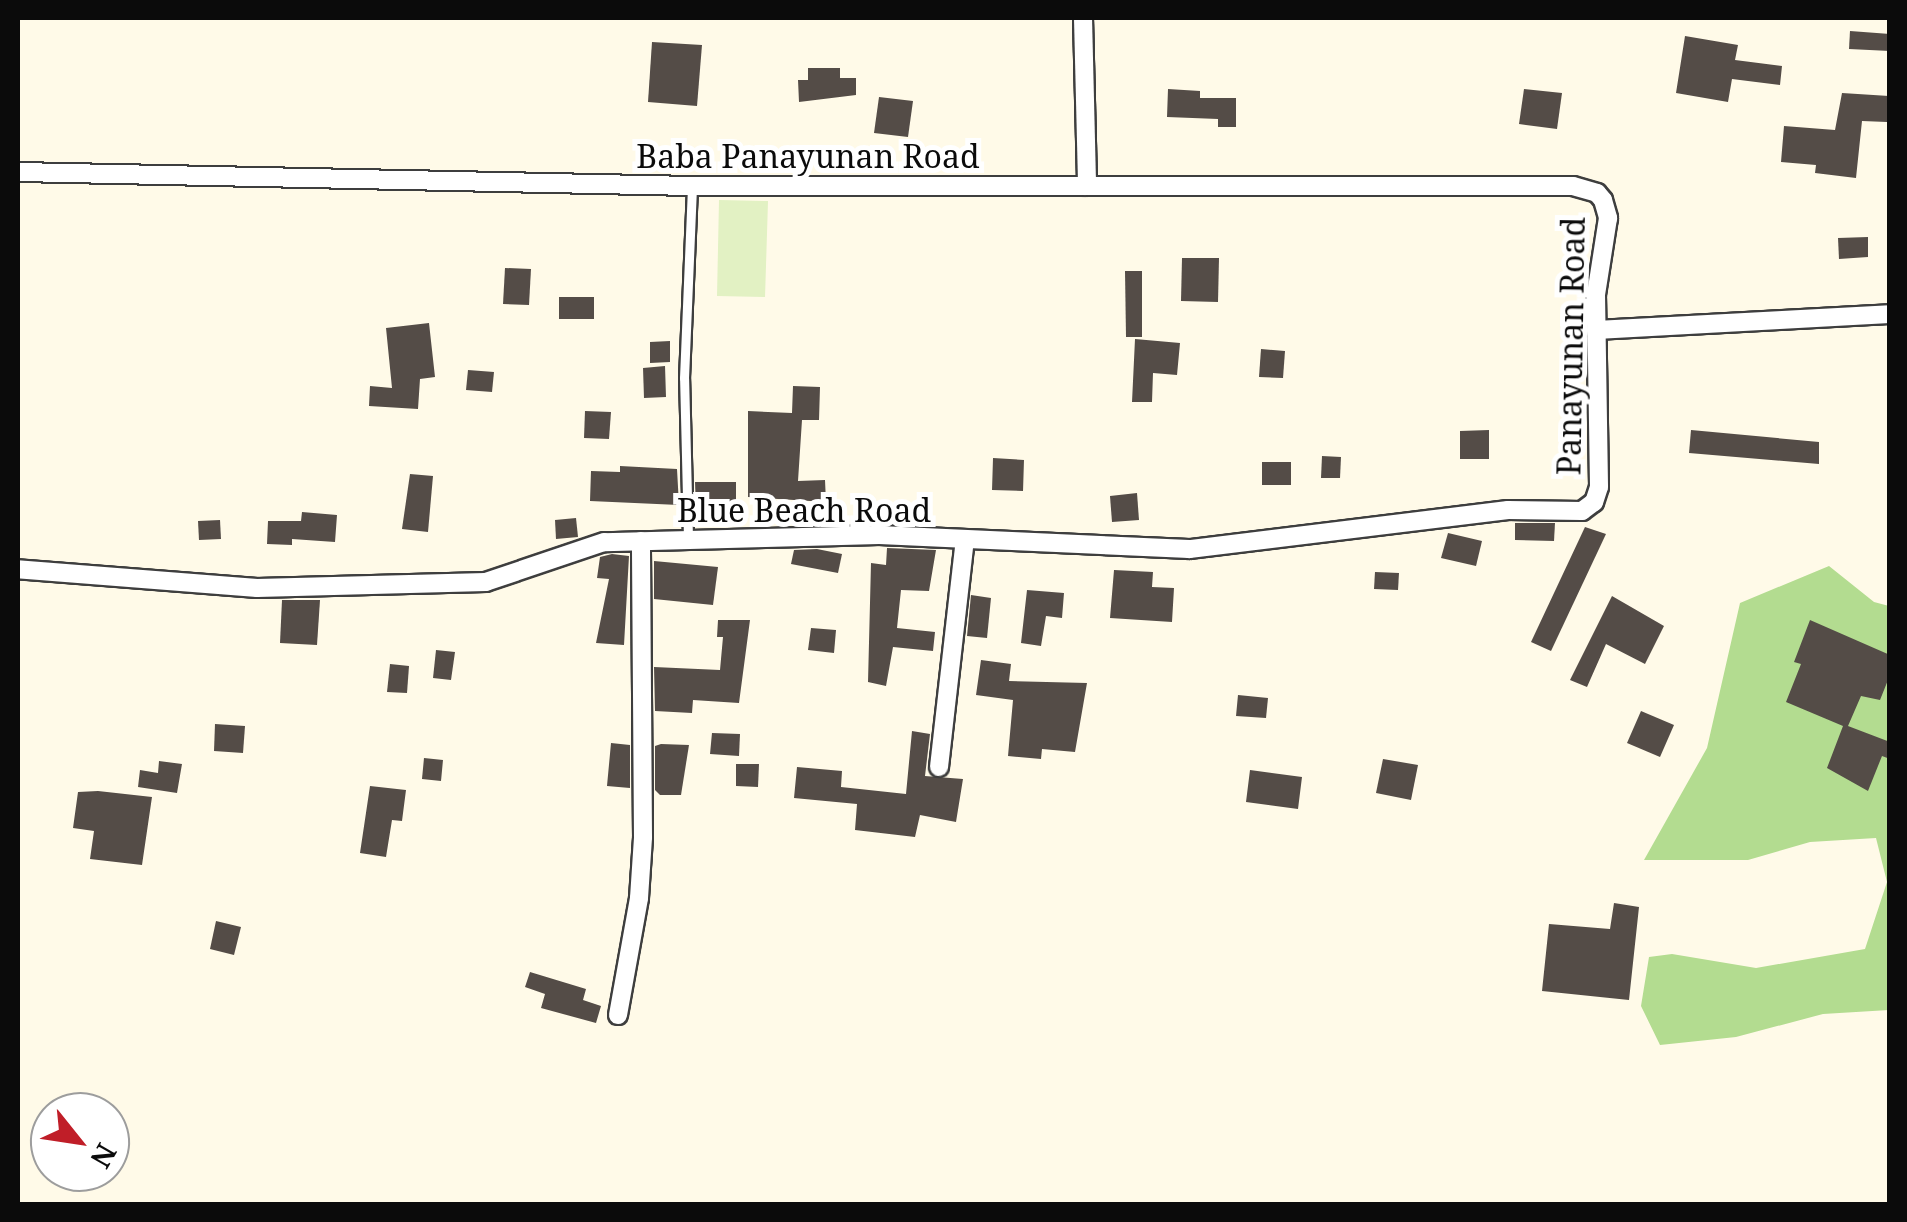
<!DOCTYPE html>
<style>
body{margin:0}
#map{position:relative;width:1907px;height:1222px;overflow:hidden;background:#fffae8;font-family:"Noto Serif",serif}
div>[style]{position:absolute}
.forest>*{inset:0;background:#b3dc90}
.pitch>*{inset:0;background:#e2f1c3}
.building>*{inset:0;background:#544c47}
.roads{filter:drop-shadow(2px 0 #3e3e3e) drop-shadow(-2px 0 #3e3e3e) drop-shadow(0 2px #3e3e3e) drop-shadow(0 -2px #3e3e3e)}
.service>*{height:9px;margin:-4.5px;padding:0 4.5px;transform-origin:4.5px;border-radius:4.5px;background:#fff}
.minor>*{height:18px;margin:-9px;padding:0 9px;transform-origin:9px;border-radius:9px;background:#fff}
span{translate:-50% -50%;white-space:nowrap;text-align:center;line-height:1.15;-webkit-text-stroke:10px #fff;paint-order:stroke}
.street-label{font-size:32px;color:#0b0b0b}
.frame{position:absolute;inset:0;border:20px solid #0b0b0b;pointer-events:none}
.north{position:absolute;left:30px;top:1092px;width:100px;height:100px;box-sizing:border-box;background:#fff;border:2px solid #9d9d9d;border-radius:50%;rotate:120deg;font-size:28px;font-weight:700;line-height:40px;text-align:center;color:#0b0b0b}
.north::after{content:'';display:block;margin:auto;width:35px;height:45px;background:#c01e28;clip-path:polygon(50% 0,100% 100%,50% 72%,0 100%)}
</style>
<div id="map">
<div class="forest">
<div style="clip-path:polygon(1829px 566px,1874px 602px,1889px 606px,1889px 1010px,1823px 1014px,1736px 1037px,1660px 1045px,1641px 1006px,1649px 957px,1672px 954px,1756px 968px,1865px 949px,1887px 882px,1876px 838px,1810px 842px,1748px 860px,1644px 860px,1707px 748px,1740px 603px)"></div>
</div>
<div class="pitch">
<div style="clip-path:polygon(719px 200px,768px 201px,765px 297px,717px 296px)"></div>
</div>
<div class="building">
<div style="clip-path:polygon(1850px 31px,1890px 34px,1890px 51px,1849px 49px)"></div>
<div style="clip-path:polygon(1685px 36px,1738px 45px,1735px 60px,1782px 66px,1780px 85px,1732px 79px,1728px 102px,1676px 93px)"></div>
<div style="clip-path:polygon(652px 42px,702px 45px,697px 106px,648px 102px)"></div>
<div style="clip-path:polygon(808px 68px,840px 68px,840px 78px,856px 78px,856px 95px,799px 102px,798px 80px,808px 80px)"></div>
<div style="clip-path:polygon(1168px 89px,1200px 91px,1200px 98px,1236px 98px,1236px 127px,1218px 127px,1218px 119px,1167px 117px)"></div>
<div style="clip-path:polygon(1524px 89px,1562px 93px,1557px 129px,1519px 124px)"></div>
<div style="clip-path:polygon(1842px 93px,1889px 96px,1887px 122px,1862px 121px,1856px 178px,1815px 173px,1816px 165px,1781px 162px,1784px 126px,1835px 130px)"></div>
<div style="clip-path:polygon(879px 97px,913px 101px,908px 137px,874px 133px)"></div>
<div style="clip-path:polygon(1868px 237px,1868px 257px,1839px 259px,1838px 238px)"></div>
<div style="clip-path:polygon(1182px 258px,1219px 258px,1218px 302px,1181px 301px)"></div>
<div style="clip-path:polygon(505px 268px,531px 269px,529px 305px,503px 304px)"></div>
<div style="clip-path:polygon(1125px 271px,1142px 271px,1142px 337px,1126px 337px)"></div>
<div style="clip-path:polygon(559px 297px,594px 297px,594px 319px,559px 319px)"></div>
<div style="clip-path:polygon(429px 323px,435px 377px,420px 379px,418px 409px,369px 406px,370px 386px,392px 388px,386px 328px)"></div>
<div style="clip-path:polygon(1135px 339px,1180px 343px,1177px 375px,1153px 373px,1152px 402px,1132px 402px)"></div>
<div style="clip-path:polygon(670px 341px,670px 362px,650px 363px,650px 342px)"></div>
<div style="clip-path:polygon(1261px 349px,1285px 351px,1283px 378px,1259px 377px)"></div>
<div style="clip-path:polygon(665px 366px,666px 397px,644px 398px,643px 368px)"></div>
<div style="clip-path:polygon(468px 370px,494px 372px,492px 392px,466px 390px)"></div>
<div style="clip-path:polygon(793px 386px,820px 387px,819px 420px,802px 420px,798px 481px,825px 480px,826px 502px,748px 497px,748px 411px,792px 413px)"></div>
<div style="clip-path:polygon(585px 411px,611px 412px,609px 439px,584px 438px)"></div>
<div style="clip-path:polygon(1489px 430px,1489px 459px,1460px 459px,1460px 431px)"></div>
<div style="clip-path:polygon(1691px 430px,1819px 442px,1819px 464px,1689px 453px)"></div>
<div style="clip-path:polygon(1322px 456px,1341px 457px,1340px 478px,1321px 478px)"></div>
<div style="clip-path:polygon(993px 458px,1024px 460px,1023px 491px,992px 490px)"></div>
<div style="clip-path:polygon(1262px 462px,1291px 462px,1291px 485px,1262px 485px)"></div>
<div style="clip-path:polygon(620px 466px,677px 469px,679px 505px,590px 501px,591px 471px,620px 472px)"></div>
<div style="clip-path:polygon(410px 474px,433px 476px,428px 532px,402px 529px)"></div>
<div style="clip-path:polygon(695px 482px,736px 482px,736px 510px,696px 510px)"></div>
<div style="clip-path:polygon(1137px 493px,1139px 520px,1112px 522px,1110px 496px)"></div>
<div style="clip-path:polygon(302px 512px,337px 515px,335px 542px,292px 539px,292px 545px,267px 544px,268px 521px,301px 521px)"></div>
<div style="clip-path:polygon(576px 518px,578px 537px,556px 539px,555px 520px)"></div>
<div style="clip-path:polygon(220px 520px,221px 539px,199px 540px,198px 521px)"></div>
<div style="clip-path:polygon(1515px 523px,1555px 523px,1554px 541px,1515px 540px)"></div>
<div style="clip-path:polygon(1585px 527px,1606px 534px,1551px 651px,1531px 642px)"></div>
<div style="clip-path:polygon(1448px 533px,1482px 541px,1476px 566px,1441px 558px)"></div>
<div style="clip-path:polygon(887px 548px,936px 550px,929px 591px,901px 590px,897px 628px,935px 632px,933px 651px,893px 647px,886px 686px,868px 682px,871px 563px,886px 565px)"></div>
<div style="clip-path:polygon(817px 549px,842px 554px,838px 573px,791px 564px,794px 550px)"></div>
<div style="clip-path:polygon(612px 554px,629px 556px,624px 645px,596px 643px,609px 579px,597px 578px,600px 557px)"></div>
<div style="clip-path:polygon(654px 561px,718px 567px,713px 605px,654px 599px)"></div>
<div style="clip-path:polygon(1114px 570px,1153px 572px,1152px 587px,1174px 588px,1172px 622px,1110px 618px)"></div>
<div style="clip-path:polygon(1375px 572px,1399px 573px,1398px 590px,1374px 589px)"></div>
<div style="clip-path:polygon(1027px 590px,1064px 593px,1062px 618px,1046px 616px,1041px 646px,1021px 643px)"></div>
<div style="clip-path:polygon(971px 595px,991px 598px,987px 638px,967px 636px)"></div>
<div style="clip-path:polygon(1612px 596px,1664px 626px,1645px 664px,1606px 644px,1587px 687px,1570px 680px)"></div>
<div style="clip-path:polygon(282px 600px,320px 600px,317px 645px,280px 643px)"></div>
<div style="clip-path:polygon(718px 620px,750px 620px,739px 703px,693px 700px,692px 713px,655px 711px,654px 667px,720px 670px,723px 637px,717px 637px)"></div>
<div style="clip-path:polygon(1810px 620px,1890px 655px,1890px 675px,1880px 700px,1861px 696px,1848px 726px,1890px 742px,1890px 759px,1882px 756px,1868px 791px,1827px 768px,1843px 726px,1786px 702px,1801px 664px,1794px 662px)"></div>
<div style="clip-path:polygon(811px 628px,836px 630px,834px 653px,808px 650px)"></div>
<div style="clip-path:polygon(436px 650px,455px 652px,451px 680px,433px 678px)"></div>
<div style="clip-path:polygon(981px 660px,1011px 664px,1009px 681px,1087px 683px,1075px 752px,1042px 749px,1041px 759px,1008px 756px,1013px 700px,976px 695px)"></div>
<div style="clip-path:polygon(390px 664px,409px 666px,407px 693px,387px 692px)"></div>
<div style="clip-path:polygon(1238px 695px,1268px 698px,1266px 718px,1236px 716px)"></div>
<div style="clip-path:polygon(1641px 711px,1674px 725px,1660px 757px,1627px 743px)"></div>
<div style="clip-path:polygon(215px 724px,245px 726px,243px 753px,214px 751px)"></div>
<div style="clip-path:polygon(912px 731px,930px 734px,925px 776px,963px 779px,956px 822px,920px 815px,915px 837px,855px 830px,857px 804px,794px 798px,797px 767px,842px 771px,841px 787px,906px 794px)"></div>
<div style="clip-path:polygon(712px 733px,740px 734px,739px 756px,710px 754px)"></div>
<div style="clip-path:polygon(611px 743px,630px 745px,630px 788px,607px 786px)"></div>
<div style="clip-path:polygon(661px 744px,689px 745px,681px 795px,660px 795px,655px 790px,655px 746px)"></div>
<div style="clip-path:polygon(424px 758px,443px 760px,441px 781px,422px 779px)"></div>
<div style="clip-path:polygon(1383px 759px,1418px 765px,1411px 800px,1376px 793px)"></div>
<div style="clip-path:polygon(159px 761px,182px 764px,177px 793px,138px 787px,140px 770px,158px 773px)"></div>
<div style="clip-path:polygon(736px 764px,759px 764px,758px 787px,736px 786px)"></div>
<div style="clip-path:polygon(1250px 770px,1302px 777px,1298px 809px,1246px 802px)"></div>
<div style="clip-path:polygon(370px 786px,406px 790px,402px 821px,392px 820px,386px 857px,360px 853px)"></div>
<div style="clip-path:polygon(98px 791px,152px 797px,142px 865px,90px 859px,94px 831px,73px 828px,78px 792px)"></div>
<div style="clip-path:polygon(1614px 903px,1639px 907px,1629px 1000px,1542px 991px,1549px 924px,1610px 929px)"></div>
<div style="clip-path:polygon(216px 921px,241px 927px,234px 955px,210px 949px)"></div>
<div style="clip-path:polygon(530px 972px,586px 989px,583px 1000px,601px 1006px,596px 1023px,541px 1008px,545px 994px,525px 987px)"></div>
</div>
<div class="roads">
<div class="service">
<div style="left:688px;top:538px;width:160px;rotate:-91.4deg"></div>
<div style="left:684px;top:378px;width:192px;rotate:-87.6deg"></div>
</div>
<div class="minor">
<div style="left:1083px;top:18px;width:168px;rotate:88.6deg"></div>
<div style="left:18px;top:172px;width:674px;rotate:1.19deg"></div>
<div style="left:692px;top:186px;width:881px"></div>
<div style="left:1573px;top:186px;width:25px;rotate:16deg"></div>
<div style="left:1597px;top:193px;width:9px;rotate:49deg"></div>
<div style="left:1603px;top:200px;width:19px;rotate:74deg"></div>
<div style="left:1608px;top:218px;width:78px;rotate:98.9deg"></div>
<div style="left:1596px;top:295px;width:192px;rotate:89.1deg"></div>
<div style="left:1599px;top:487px;width:16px;rotate:108deg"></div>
<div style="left:1594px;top:502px;width:15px;rotate:143deg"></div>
<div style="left:1582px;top:511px;width:74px;rotate:-179.2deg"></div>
<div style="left:1508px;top:510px;width:321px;rotate:173deg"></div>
<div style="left:1189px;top:549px;width:310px;rotate:-177.4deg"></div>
<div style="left:879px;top:535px;width:275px;rotate:178.5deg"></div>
<div style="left:604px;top:542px;width:125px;rotate:161.3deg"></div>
<div style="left:486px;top:582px;width:229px;rotate:178.5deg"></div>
<div style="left:257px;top:588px;width:240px;rotate:-175.5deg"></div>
<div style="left:1596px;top:330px;width:294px;rotate:-3.1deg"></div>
<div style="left:939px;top:767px;width:228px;rotate:-83.5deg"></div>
<div style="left:618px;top:1015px;width:119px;rotate:-79.8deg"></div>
<div style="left:639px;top:898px;width:61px;rotate:-86.2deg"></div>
<div style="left:643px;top:837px;width:296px;rotate:-90.4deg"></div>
</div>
</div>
<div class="street-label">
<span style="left:808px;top:156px">Baba Panayunan Road</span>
<span style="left:1571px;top:346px;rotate:-89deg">Panayunan Road</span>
<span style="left:804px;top:510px">Blue Beach Road</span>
</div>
<div class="frame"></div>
<div class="north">N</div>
</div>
